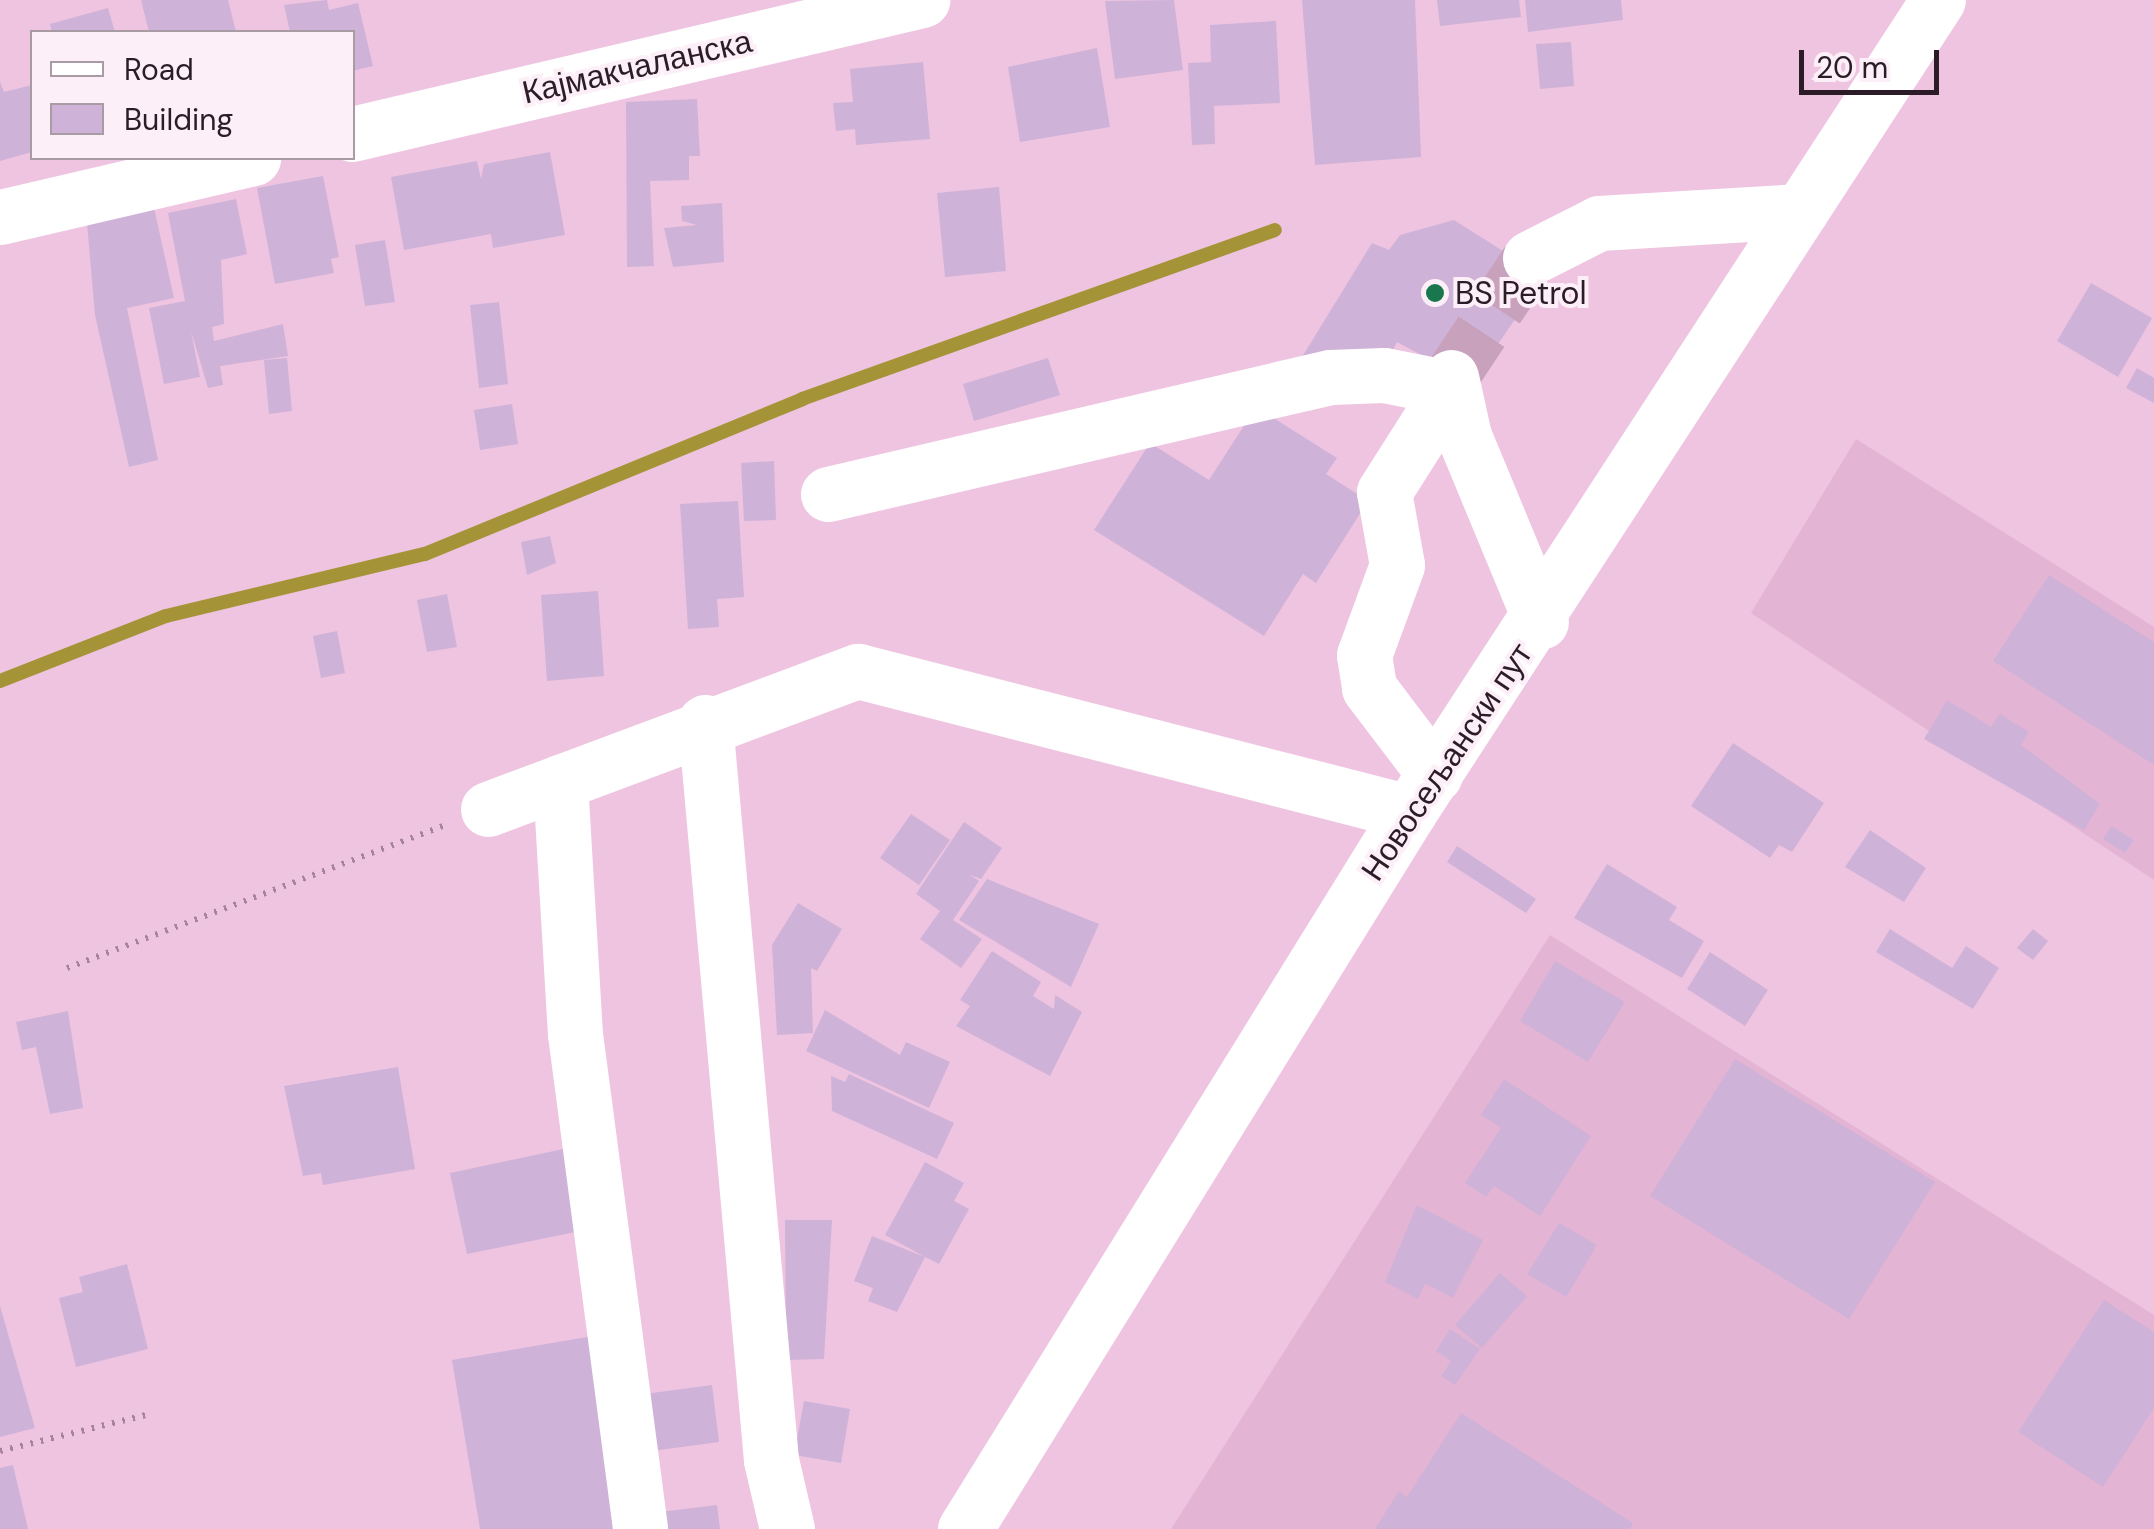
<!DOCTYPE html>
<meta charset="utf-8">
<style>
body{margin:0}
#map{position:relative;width:2154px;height:1529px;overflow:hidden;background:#efc4e1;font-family:"DM Sans",sans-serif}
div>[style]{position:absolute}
.built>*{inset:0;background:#e4b4d4}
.stream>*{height:14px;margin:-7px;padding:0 7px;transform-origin:7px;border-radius:7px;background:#a59437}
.building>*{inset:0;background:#cfb2d8}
.minor-tunnel>*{height:55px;margin-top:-27.5px;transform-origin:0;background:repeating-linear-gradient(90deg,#c8a2bc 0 55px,transparent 0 83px)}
.path>*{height:6px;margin-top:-3px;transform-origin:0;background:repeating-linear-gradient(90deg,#a4849a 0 2.5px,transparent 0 10.5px)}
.minor>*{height:55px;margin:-27.5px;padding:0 27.5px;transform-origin:27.5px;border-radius:27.5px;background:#fff}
.major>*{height:55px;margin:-27.5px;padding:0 27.5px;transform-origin:27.5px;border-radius:27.5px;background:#fff}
.dots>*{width:28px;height:28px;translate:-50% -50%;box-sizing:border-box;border:5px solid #fdeff8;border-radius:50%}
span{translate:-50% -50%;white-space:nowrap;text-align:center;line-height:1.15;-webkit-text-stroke:8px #fdeff8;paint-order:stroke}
.street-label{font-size:32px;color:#2c1c27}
.poi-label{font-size:32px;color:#2c1c27}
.left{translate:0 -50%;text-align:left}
.legend{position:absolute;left:30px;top:30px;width:325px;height:130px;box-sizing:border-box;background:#fdeff8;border:2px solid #a99ba4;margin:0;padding:12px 18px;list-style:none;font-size:30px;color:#2c1c27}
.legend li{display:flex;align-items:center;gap:20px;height:50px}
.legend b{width:50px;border:2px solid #a99ba4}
.scale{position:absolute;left:1799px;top:50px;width:140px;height:45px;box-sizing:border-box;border:5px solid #2c1c27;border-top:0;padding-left:12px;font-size:30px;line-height:35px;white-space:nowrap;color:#2c1c27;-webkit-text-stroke:8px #fdeff8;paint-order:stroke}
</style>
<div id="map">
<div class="built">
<div style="clip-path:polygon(1856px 439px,2154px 627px,2154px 880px,1751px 613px)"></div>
<div style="clip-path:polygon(1550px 935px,2154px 1315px,2154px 1529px,1171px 1529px)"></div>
</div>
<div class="stream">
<div style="left:0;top:681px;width:178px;rotate:-21.4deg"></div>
<div style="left:166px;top:616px;width:266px;rotate:-13.5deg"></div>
<div style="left:425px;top:554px;width:408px;rotate:-22.3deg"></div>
<div style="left:802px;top:399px;width:502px;rotate:-19.66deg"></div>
</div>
<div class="building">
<div style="clip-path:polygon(141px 0,228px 0,236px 32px,149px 32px)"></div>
<div style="clip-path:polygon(327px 0,329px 10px,358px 3px,373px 66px,352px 71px,352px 32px,290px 32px,284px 5px)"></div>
<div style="clip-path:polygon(1174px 0,1183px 70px,1115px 79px,1105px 1px)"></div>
<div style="clip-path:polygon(1302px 0,1415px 0,1421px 157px,1315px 165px)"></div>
<div style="clip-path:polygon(1437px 0,1519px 0,1521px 17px,1440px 26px)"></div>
<div style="clip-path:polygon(1525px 0,1621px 0,1623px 20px,1528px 32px)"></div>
<div style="clip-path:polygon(108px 8px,115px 32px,52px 32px,50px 24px)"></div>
<div style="clip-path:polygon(1276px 21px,1280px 103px,1214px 106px,1215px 144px,1192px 145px,1188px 63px,1211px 62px,1210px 25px)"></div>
<div style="clip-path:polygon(1571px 42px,1574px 86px,1540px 89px,1536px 44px)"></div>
<div style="clip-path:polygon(1097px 48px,1110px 127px,1020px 142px,1008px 67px)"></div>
<div style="clip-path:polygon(923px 62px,930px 139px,856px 145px,855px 129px,836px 131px,833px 103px,853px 102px,850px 69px)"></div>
<div style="clip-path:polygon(0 82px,4px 92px,32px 85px,32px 152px,0 161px)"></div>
<div style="clip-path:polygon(697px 99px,700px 156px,689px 156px,689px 180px,650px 181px,654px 266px,627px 267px,626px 102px)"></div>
<div style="clip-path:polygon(550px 152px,565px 235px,493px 248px,491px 234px,404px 250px,391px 177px,477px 161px,481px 179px,484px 164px)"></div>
<div style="clip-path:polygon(323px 176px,339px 257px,331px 259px,334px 273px,275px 284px,257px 188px)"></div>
<div style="clip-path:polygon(999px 187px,1006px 271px,945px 277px,937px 193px)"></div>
<div style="clip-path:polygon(236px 199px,247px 254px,221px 260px,224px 324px,212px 327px,214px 341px,283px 324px,288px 356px,220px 366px,223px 385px,208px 388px,191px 331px,200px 377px,164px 384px,149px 308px,185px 301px,168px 213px)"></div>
<div style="clip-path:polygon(722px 203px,724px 262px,673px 267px,664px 228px,697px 225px,682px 221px,681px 206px)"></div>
<div style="clip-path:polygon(154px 208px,174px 298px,127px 308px,158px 460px,129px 467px,95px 315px,87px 223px)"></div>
<div style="clip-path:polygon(1454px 220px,1544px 277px,1472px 382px,1397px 342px,1389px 358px,1291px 375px,1372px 243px,1389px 250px,1400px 235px)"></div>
<div style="clip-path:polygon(385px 240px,395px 302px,365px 306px,355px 245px)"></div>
<div style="clip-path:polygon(2091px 283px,2152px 318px,2118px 377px,2057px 341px)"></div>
<div style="clip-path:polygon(499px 302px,508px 384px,479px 388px,470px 305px)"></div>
<div style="clip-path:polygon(287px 358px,292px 411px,269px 414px,264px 360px)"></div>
<div style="clip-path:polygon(1048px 358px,1060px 395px,974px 421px,963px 384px)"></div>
<div style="clip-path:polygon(2137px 368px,2154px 378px,2154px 403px,2126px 388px)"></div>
<div style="clip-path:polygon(512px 404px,518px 444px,480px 450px,474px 410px)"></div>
<div style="clip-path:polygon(1256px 407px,1337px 458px,1326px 474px,1368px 501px,1316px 583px,1303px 574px,1264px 636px,1094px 530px,1150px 443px,1209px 480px)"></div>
<div style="clip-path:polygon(774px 461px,776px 520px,744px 521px,741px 463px)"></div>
<div style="clip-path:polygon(738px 501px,744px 597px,717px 599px,719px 627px,688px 629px,680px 504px)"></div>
<div style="clip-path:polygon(550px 536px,556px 563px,527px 575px,521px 542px)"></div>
<div style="clip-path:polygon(2049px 575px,2154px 642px,2154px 765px,1993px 661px)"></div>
<div style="clip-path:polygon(598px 591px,604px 676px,547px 681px,541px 595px)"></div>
<div style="clip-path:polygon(447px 594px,457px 647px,427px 652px,417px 600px)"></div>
<div style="clip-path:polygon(337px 631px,345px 673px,321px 678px,313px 636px)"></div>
<div style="clip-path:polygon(1947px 700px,1991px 727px,2000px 714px,2029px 732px,2021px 745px,2100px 804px,2084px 830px,1924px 739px)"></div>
<div style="clip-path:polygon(1733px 743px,1824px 803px,1792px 852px,1779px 845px,1770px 858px,1691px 806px)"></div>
<div style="clip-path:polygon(911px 814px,950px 840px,919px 885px,880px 858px)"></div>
<div style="clip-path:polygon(964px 822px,1002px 848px,981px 879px,970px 875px,979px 881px,953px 920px,982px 939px,961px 968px,920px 939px,940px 911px,916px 894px)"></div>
<div style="clip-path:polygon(2112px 826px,2134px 840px,2125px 853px,2103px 839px)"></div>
<div style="clip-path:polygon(1870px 830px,1926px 868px,1904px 902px,1845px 867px)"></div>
<div style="clip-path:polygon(1457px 846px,1536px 899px,1526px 913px,1447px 862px)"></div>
<div style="clip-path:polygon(1607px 864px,1677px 907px,1669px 920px,1704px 941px,1682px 978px,1574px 918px)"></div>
<div style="clip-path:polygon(987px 879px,1099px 924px,1071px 987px,959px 920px)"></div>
<div style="clip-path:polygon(798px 903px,842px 929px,817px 971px,811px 968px,813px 1033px,777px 1035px,772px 945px)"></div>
<div style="clip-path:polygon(1890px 929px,1952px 968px,1966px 946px,1999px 968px,1973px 1009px,1876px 952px)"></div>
<div style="clip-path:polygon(2033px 929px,2048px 941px,2033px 960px,2017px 948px)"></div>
<div style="clip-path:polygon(992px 951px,1041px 982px,1033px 996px,1054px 1009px,1055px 995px,1082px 1012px,1050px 1076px,956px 1026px,970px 1006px,960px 1000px)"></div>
<div style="clip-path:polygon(1710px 952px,1768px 990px,1745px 1026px,1687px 989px)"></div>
<div style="clip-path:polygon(1555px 961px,1625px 1002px,1588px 1062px,1520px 1021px)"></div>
<div style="clip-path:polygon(825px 1010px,900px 1055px,906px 1042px,950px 1062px,929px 1108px,806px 1051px)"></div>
<div style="clip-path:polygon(68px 1011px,83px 1108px,50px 1114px,36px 1047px,22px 1050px,16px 1022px)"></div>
<div style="clip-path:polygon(1735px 1059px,1935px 1182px,1849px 1319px,1650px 1196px)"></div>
<div style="clip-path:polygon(398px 1067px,415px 1169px,323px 1185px,321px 1173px,303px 1176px,284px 1086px)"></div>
<div style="clip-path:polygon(849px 1074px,954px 1123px,937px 1159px,832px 1111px,831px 1076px,845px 1082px)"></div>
<div style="clip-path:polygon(1504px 1079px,1591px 1136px,1540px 1216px,1494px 1186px,1486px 1197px,1465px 1183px,1501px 1128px,1481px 1115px)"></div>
<div style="clip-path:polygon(568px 1148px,585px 1230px,467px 1254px,450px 1173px)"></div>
<div style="clip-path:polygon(925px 1162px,964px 1183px,954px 1201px,969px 1209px,939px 1264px,925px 1257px,897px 1312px,868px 1301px,873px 1288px,854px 1281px,872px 1236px,925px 1257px,885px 1235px)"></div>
<div style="clip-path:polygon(1417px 1205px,1483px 1240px,1453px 1298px,1425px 1284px,1418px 1299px,1385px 1282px)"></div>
<div style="clip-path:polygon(785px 1220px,832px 1220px,824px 1359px,786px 1360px)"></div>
<div style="clip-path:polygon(1559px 1223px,1597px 1245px,1566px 1297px,1527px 1274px)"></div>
<div style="clip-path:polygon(127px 1264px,148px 1349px,76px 1367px,59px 1298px,83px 1292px,79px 1277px)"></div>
<div style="clip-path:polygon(1500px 1273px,1527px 1296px,1482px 1348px,1455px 1325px)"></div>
<div style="clip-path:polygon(2104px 1300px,2154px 1332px,2154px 1408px,2103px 1487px,2018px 1432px)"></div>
<div style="clip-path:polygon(0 1306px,35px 1428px,0 1437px)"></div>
<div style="clip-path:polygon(1450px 1329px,1480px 1349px,1455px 1385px,1441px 1376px,1451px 1361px,1436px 1351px)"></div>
<div style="clip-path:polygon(599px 1335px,632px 1529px,480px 1529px,452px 1360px)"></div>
<div style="clip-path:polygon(712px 1385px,719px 1442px,644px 1452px,637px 1395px)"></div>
<div style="clip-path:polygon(804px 1401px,850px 1409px,841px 1463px,794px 1455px)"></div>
<div style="clip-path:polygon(1461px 1413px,1633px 1523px,1630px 1529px,1375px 1529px,1399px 1491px,1407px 1497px)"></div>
<div style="clip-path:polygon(13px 1465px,28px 1529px,0 1529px,0 1468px)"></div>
<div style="clip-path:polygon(717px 1505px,720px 1529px,654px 1529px,652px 1513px)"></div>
</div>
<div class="minor-tunnel">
<div style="left:1451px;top:377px;width:143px;rotate:-56.4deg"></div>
</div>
<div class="path">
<div style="left:67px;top:968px;width:404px;rotate:-20.7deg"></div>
<div style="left:0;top:1451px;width:150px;rotate:-13.9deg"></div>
</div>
<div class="minor">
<div style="left:352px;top:134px;width:586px;rotate:-13.23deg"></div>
<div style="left:0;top:217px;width:260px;rotate:-13.1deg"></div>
<div style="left:1530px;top:258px;width:77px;rotate:-26.9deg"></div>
<div style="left:1599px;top:223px;width:202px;rotate:-3.4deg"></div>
<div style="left:1451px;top:377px;width:60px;rotate:77.6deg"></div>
<div style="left:1464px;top:436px;width:201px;rotate:67.5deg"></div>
<div style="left:828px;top:494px;width:515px;rotate:-13.12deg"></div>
<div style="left:1330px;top:377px;width:54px;rotate:-2.1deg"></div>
<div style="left:1384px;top:375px;width:67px;rotate:11.1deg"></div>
<div style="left:1450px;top:388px;width:123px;rotate:122.4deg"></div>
<div style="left:1384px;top:492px;width:74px;rotate:79.9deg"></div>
<div style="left:1397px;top:565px;width:96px;rotate:110.1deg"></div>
<div style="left:1364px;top:655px;width:33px;rotate:81deg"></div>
<div style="left:1369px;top:688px;width:109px;rotate:52.8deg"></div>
<div style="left:705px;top:722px;width:741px;rotate:84.89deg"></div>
<div style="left:771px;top:1460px;width:71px;rotate:76.9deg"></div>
<div style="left:560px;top:782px;width:252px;rotate:86.6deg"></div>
<div style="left:575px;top:1034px;width:499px;rotate:82.5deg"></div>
<div style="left:488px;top:809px;width:395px;rotate:-20.5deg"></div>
<div style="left:858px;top:671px;width:569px;rotate:14.35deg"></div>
</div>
<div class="major">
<div style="left:965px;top:1529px;width:843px;rotate:-58.23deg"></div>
<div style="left:1409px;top:812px;width:969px;rotate:-56.92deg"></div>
</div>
<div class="dots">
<div style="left:1435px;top:293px;background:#19774d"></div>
</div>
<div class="street-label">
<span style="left:637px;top:67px;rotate:-13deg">Кајмакчаланска</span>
<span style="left:1447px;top:762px;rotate:-56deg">Новосељански пут</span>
</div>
<div class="poi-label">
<span class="left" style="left:1455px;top:293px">BS Petrol</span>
</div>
<ul class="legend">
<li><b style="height:12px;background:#fff"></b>Road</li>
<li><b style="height:28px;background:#cfb2d8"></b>Building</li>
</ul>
<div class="scale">20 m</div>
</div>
